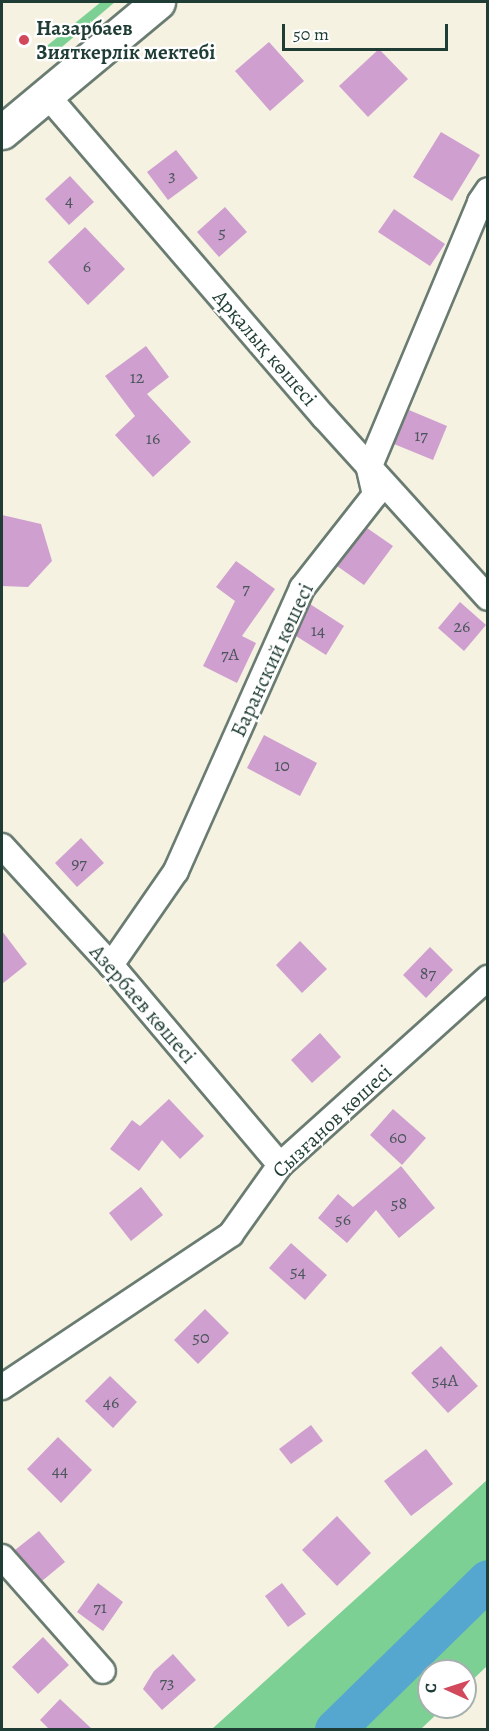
<!DOCTYPE html>
<meta charset="utf-8">
<style>
body{margin:0}
#map{position:relative;width:489px;height:1731px;overflow:hidden;background:#f5f2e2;font-family:Alegreya,serif}
div>[style]{position:absolute}
.green>*{inset:0;background:#7cd093}
.river>*{height:40px;margin:-20px;padding:0 20px;transform-origin:20px;border-radius:20px;background:#55a7d0}
.building>*{inset:0;background:#ce9fcf}
.roads{filter:drop-shadow(2px 0 #6a7c71) drop-shadow(-2px 0 #6a7c71) drop-shadow(0 2px #6a7c71) drop-shadow(0 -2px #6a7c71)}
.street>*{height:24px;margin:-12px;padding:0 12px;transform-origin:12px;border-radius:12px;background:#fff}
.secondary>*{height:33px;margin:-16.5px;padding:0 16.5px;transform-origin:16.5px;border-radius:16.5px;background:#fff}
.dots>*{width:16px;height:16px;translate:-50% -50%;box-sizing:border-box;border:3px solid #fff;border-radius:50%}
span{translate:-50% -50%;white-space:nowrap;text-align:center;line-height:1.15;-webkit-text-stroke:4.5px #fff;paint-order:stroke}
.number-label{font-size:18px;color:#4b565b}
.number-label span{-webkit-text-stroke-width:0}
.poi-label{font-size:21px;color:#1f3d34;font-weight:700}
.left{translate:0 -50%;text-align:left}
.street-label{font-size:21px;color:#1f3d34}
.frame{position:absolute;inset:0;border:3px solid #1f3d34;pointer-events:none}
.north{position:absolute;left:417px;top:1659px;width:60px;height:60px;box-sizing:border-box;background:#fff;border:2px solid #a5b1ae;border-radius:50%;rotate:273deg;font-size:16px;font-weight:700;line-height:24px;text-align:center;color:#1f3d34}
.north::after{content:'';display:block;margin:auto;width:21px;height:27px;background:#d1495b;clip-path:polygon(50% 0,100% 100%,50% 72%,0 100%)}
.scale{position:absolute;left:282px;top:24px;width:166px;height:27px;box-sizing:border-box;border:3px solid #1f3d34;border-top:0;padding-left:8px;font-size:18px;line-height:21px;white-space:nowrap;color:#1f3d34;-webkit-text-stroke:4px #fff;paint-order:stroke}
</style>
<div id="map">
<div class="green">
<div style="clip-path:polygon(101px 2px,115px 2px,50px 57px,43px 49px)"></div>
<div style="clip-path:polygon(487px 1480px,487px 1666px,465px 1687px,465px 1671px,429px 1671px,429px 1707px,444px 1707px,421px 1729px,212px 1729px)"></div>
</div>
<div class="river">
<div style="left:335px;top:1730px;width:214px;rotate:-44.4deg"></div>
</div>
<div class="building">
<div style="clip-path:polygon(269px 42px,304px 81px,270px 111px,235px 71px)"></div>
<div style="clip-path:polygon(379px 49px,408px 79px,368px 117px,339px 86px)"></div>
<div style="clip-path:polygon(441px 132px,480px 155px,452px 201px,413px 177px)"></div>
<div style="clip-path:polygon(176px 150px,198px 178px,168px 200px,147px 172px)"></div>
<div style="clip-path:polygon(70px 176px,94px 202px,69px 225px,45px 199px)"></div>
<div style="clip-path:polygon(225px 207px,247px 232px,219px 257px,197px 232px)"></div>
<div style="clip-path:polygon(394px 209px,445px 244px,430px 266px,378px 232px)"></div>
<div style="clip-path:polygon(85px 227px,125px 269px,88px 305px,48px 262px)"></div>
<div style="clip-path:polygon(146px 346px,169px 377px,147px 394px,191px 442px,153px 477px,115px 435px,135px 416px,105px 376px)"></div>
<div style="clip-path:polygon(409px 410px,447px 426px,433px 460px,394px 444px)"></div>
<div style="clip-path:polygon(2px 515px,41px 524px,52px 561px,28px 587px,2px 586px)"></div>
<div style="clip-path:polygon(367px 528px,393px 546px,364px 585px,337px 566px)"></div>
<div style="clip-path:polygon(236px 561px,275px 589px,242px 636px,256px 643px,237px 683px,203px 666px,235px 601px,216px 587px)"></div>
<div style="clip-path:polygon(460px 602px,486px 625px,464px 651px,438px 628px)"></div>
<div style="clip-path:polygon(310px 604px,344px 626px,326px 655px,296px 636px)"></div>
<div style="clip-path:polygon(264px 735px,317px 763px,300px 796px,247px 768px)"></div>
<div style="clip-path:polygon(81px 838px,104px 863px,77px 887px,55px 863px)"></div>
<div style="clip-path:polygon(2px 931px,27px 964px,2px 984px)"></div>
<div style="clip-path:polygon(300px 941px,327px 969px,302px 993px,276px 965px)"></div>
<div style="clip-path:polygon(430px 947px,453px 970px,426px 998px,403px 975px)"></div>
<div style="clip-path:polygon(320px 1033px,341px 1057px,312px 1083px,291px 1060px)"></div>
<div style="clip-path:polygon(169px 1099px,204px 1136px,180px 1159px,162px 1140px,139px 1171px,110px 1149px,132px 1120px,140px 1126px)"></div>
<div style="clip-path:polygon(393px 1109px,426px 1138px,402px 1165px,370px 1135px)"></div>
<div style="clip-path:polygon(401px 1166px,435px 1208px,399px 1238px,376px 1210px,347px 1243px,318px 1218px,338px 1194px,353px 1207px)"></div>
<div style="clip-path:polygon(141px 1187px,163px 1215px,131px 1241px,109px 1213px)"></div>
<div style="clip-path:polygon(291px 1243px,327px 1275px,305px 1300px,269px 1268px)"></div>
<div style="clip-path:polygon(205px 1309px,229px 1333px,198px 1364px,174px 1340px)"></div>
<div style="clip-path:polygon(441px 1346px,478px 1386px,448px 1413px,411px 1373px)"></div>
<div style="clip-path:polygon(110px 1376px,137px 1402px,113px 1428px,85px 1401px)"></div>
<div style="clip-path:polygon(311px 1425px,323px 1441px,291px 1464px,279px 1449px)"></div>
<div style="clip-path:polygon(58px 1437px,92px 1470px,61px 1503px,27px 1469px)"></div>
<div style="clip-path:polygon(426px 1449px,453px 1484px,411px 1516px,384px 1481px)"></div>
<div style="clip-path:polygon(337px 1516px,371px 1553px,337px 1586px,302px 1550px)"></div>
<div style="clip-path:polygon(39px 1531px,65px 1562px,42px 1581px,15px 1550px)"></div>
<div style="clip-path:polygon(98px 1583px,123px 1602px,103px 1631px,77px 1612px)"></div>
<div style="clip-path:polygon(282px 1583px,306px 1614px,288px 1627px,265px 1596px)"></div>
<div style="clip-path:polygon(43px 1637px,69px 1665px,38px 1694px,12px 1667px)"></div>
<div style="clip-path:polygon(173px 1654px,196px 1680px,162px 1710px,143px 1689px,154px 1671px)"></div>
<div style="clip-path:polygon(60px 1699px,93px 1730px,50px 1730px,40px 1720px)"></div>
</div>
<div class="roads">
<div class="street">
<div style="left:46px;top:94px;width:426px;rotate:49.3deg"></div>
<div style="left:324px;top:417px;width:244px;rotate:47.8deg"></div>
<div style="left:2px;top:846px;width:161px;rotate:47.5deg"></div>
<div style="left:111px;top:965px;width:262px;rotate:49.8deg"></div>
<div style="left:111px;top:965px;width:114px;rotate:-55.3deg"></div>
<div style="left:176px;top:871px;width:310px;rotate:-66deg"></div>
<div style="left:302px;top:588px;width:118px;rotate:-51.9deg"></div>
<div style="left:375px;top:495px;width:28px;rotate:-103deg"></div>
<div style="left:369px;top:468px;width:288px;rotate:-67.3deg"></div>
<div style="left:480px;top:202px;width:14px;rotate:-56deg"></div>
<div style="left:2px;top:1387px;width:275px;rotate:-33.7deg"></div>
<div style="left:231px;top:1234px;width:85px;rotate:-54.6deg"></div>
<div style="left:280px;top:1165px;width:280px;rotate:-42deg"></div>
<div style="left:2px;top:1557px;width:152px;rotate:48.5deg"></div>
</div>
<div class="secondary">
<div style="left:2px;top:132px;width:203px;rotate:-39.8deg"></div>
</div>
</div>
<div class="dots">
<div style="left:24px;top:40px;background:#d1495b"></div>
</div>
<div class="number-label">
<span style="left:172px;top:175px">3</span>
<span style="left:69px;top:200px">4</span>
<span style="left:222px;top:232px">5</span>
<span style="left:87px;top:266px">6</span>
<span style="left:137px;top:377px">12</span>
<span style="left:421px;top:435px">17</span>
<span style="left:153px;top:438px">16</span>
<span style="left:246px;top:588px">7</span>
<span style="left:462px;top:626px">26</span>
<span style="left:318px;top:630px">14</span>
<span style="left:230px;top:654px">7А</span>
<span style="left:282px;top:765px">10</span>
<span style="left:79px;top:863px">97</span>
<span style="left:428px;top:973px">87</span>
<span style="left:398px;top:1137px">60</span>
<span style="left:399px;top:1203px">58</span>
<span style="left:343px;top:1219px">56</span>
<span style="left:298px;top:1271px">54</span>
<span style="left:201px;top:1337px">50</span>
<span style="left:445px;top:1380px">54А</span>
<span style="left:111px;top:1402px">46</span>
<span style="left:60px;top:1470px">44</span>
<span style="left:100px;top:1607px">71</span>
<span style="left:167px;top:1682px">73</span>
</div>
<div class="poi-label">
<span class="left" style="left:36px;top:40px">Назарбаев<br>Зияткерлік мектебі</span>
</div>
<div class="street-label">
<span style="left:265px;top:348px;rotate:49deg">Арқалық көшесі</span>
<span style="left:272px;top:660px;rotate:-65deg">Баранский көшесі</span>
<span style="left:143px;top:1004px;rotate:49deg">Азербаев көшесі</span>
<span style="left:332px;top:1121px;rotate:-43deg">Сызғанов көшесі</span>
</div>
<div class="frame"></div>
<div class="north">С</div>
<div class="scale">50 m</div>
</div>
